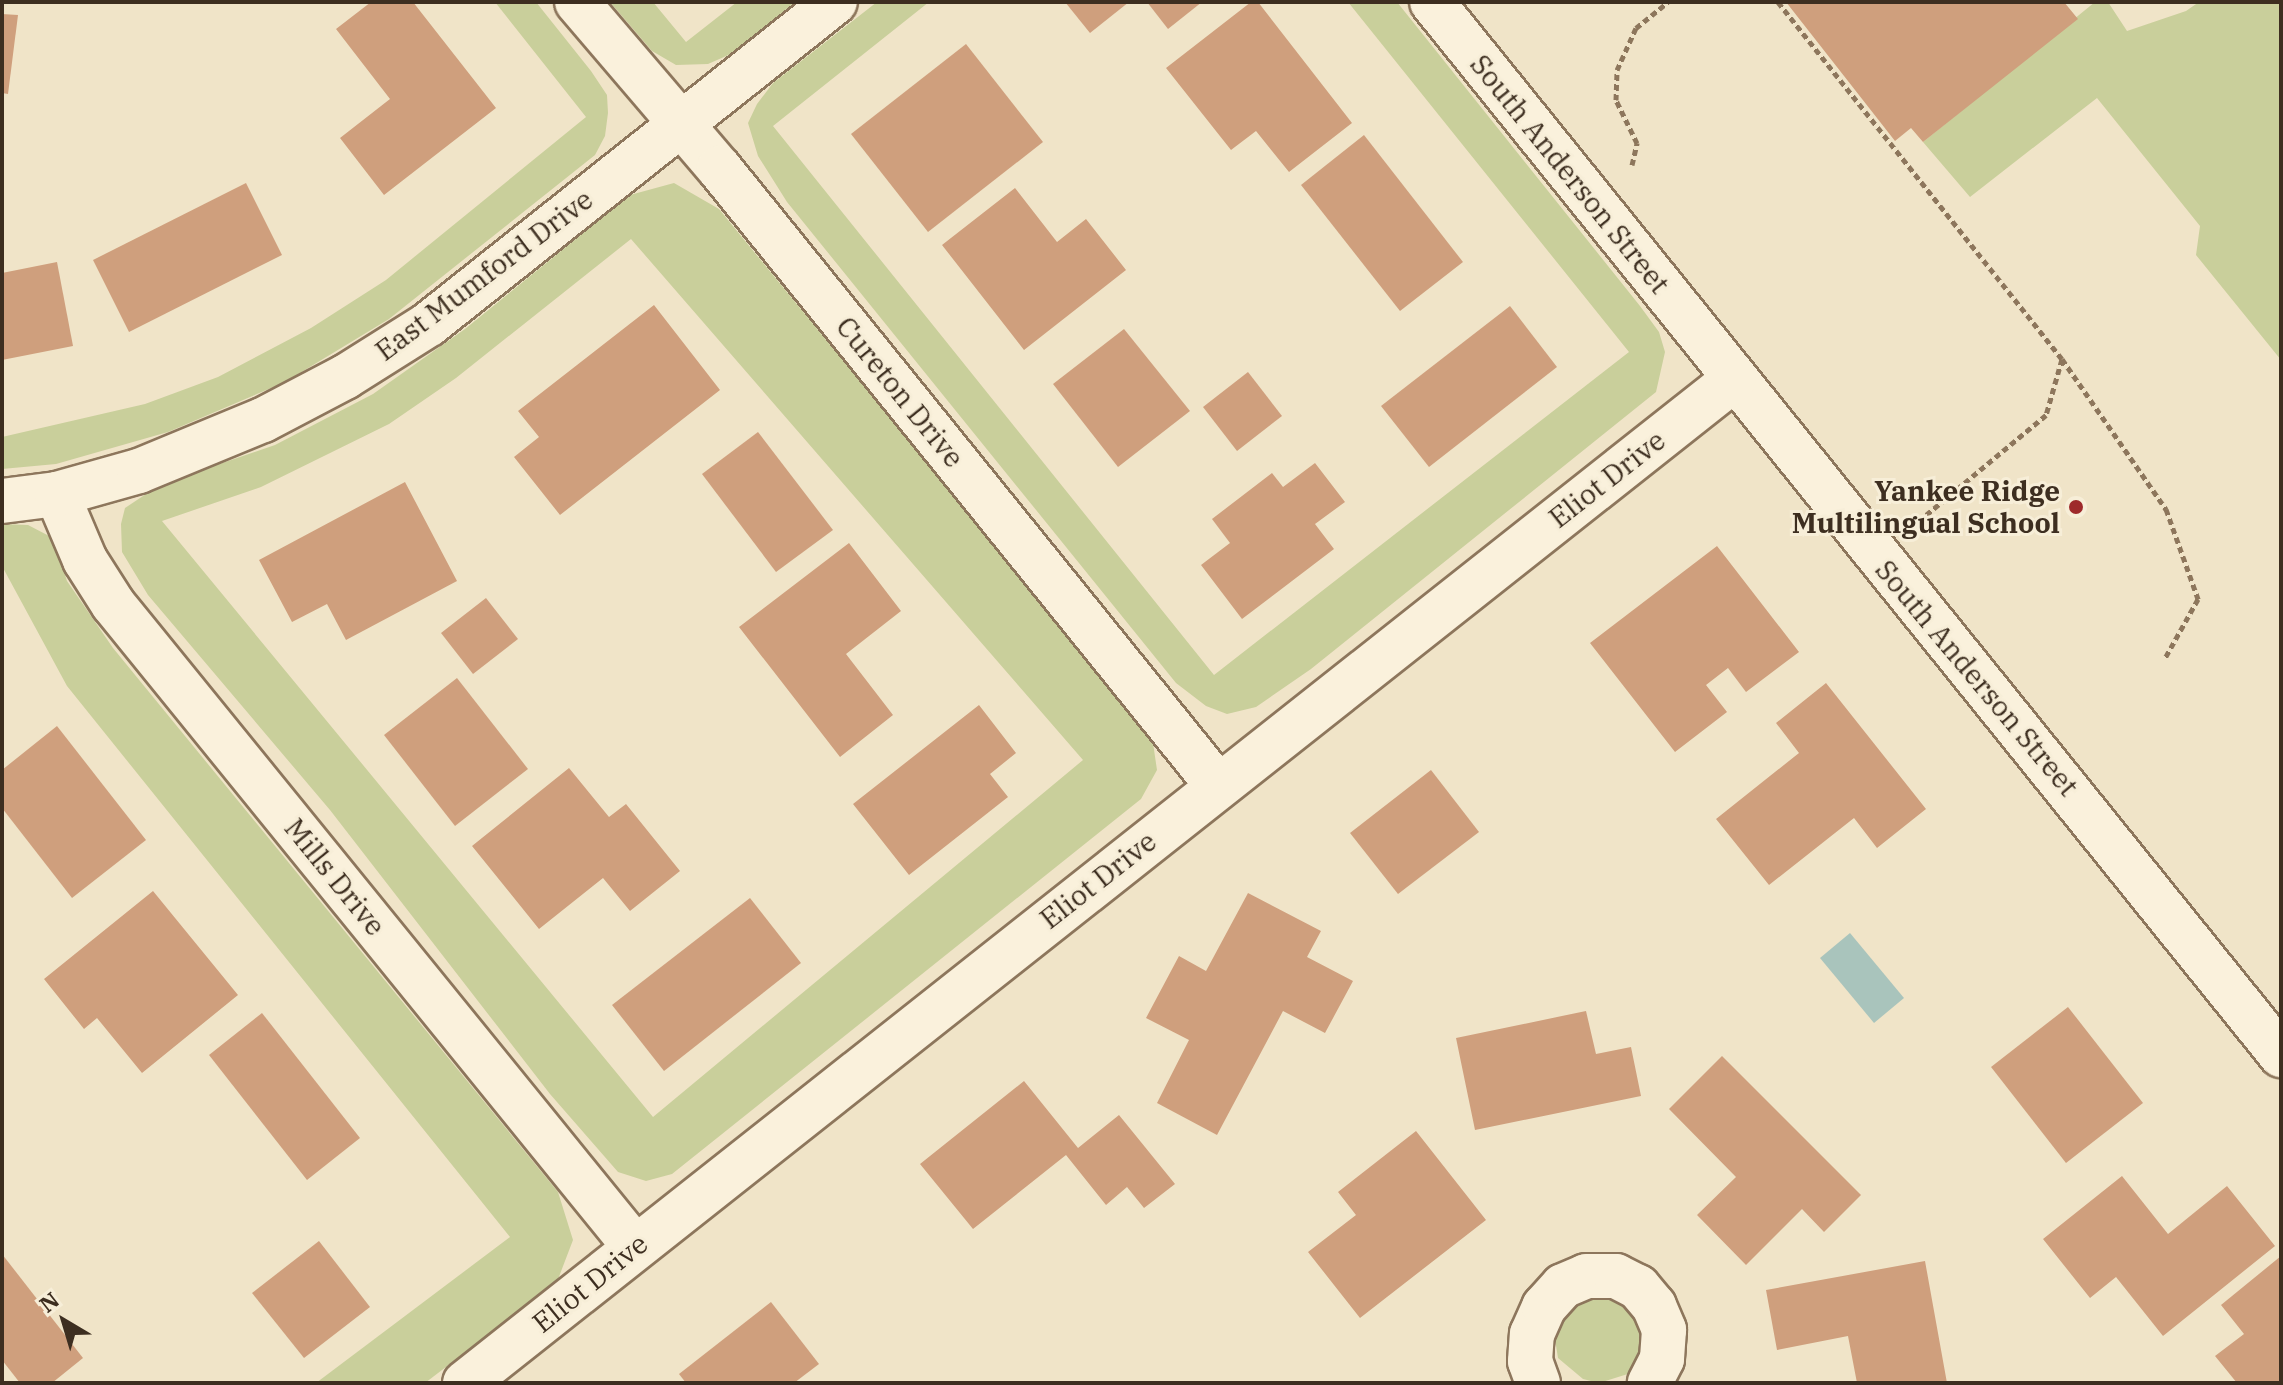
<!DOCTYPE html>
<style>
body{margin:0}
#map{position:relative;width:2283px;height:1385px;overflow:hidden;background:#f0e4c8;font-family:"IBM Plex Serif",serif}
div>[style]{position:absolute}
.green>*{inset:0;background:#c9cf9b}
.water>*{inset:0;background:#a9c4bc}
.building>*{inset:0;background:#cf9f7d}
.path>*{height:5px;margin-top:-2.5px;transform-origin:0;background:repeating-linear-gradient(90deg,#8d765c 0 6px,transparent 0 10px)}
.roads{filter:drop-shadow(2px 0 #8d765c) drop-shadow(-2px 0 #8d765c) drop-shadow(0 2px #8d765c) drop-shadow(0 -2px #8d765c)}
.street>*{height:44px;margin:-22px;padding:0 22px;transform-origin:22px;border-radius:22px;background:#faf1dc}
.secondary>*{height:44px;margin:-22px;padding:0 22px;transform-origin:22px;border-radius:22px;background:#faf1dc}
.dots>*{width:22px;height:22px;translate:-50% -50%;box-sizing:border-box;border:4px solid #f7eed8;border-radius:50%}
span{translate:-50% -50%;white-space:nowrap;text-align:center;line-height:1.15;-webkit-text-stroke:6px #f7eed8;paint-order:stroke}
.street-label{font-size:28px;color:#3d2e20}
.poi-label{font-size:28px;color:#3d2e20;font-weight:700}
.right{translate:-100% -50%;text-align:right}
.frame{position:absolute;inset:0;border:4px solid #3d2e20;pointer-events:none}
.north{position:absolute;left:24px;top:1281px;width:80px;height:80px;-webkit-text-stroke:6px #f7eed8;paint-order:stroke;rotate:322deg;font-size:22px;font-weight:700;line-height:32px;text-align:center;color:#3d2e20}
.north::after{content:'';display:block;margin:auto;width:28px;height:36px;background:#3d2e20;clip-path:polygon(50% 0,100% 100%,50% 72%,0 100%)}
</style>
<div id="map">
<div class="green">
<div style="clip-path:polygon(495px 2px,536px 2px,591px 71px,607px 95px,608px 113px,605px 136px,595px 155px,389px 319px,285px 382px,168px 432px,56px 464px,2px 469px,2px 437px,145px 404px,218px 377px,311px 328px,386px 280px,586px 117px)"></div>
<div style="clip-path:polygon(610px 2px,653px 2px,686px 42px,737px 2px,795px 2px,733px 53px,708px 64px,676px 65px,652px 51px)"></div>
<div style="clip-path:polygon(877px 2px,929px 2px,773px 126px,1214px 675px,1629px 352px,1348px 2px,1397px 2px,1640px 306px,1659px 332px,1665px 352px,1656px 392px,1311px 669px,1256px 707px,1227px 714px,1206px 706px,1176px 683px,787px 202px,758px 156px,748px 123px,757px 104px,773px 83px)"></div>
<div style="clip-path:polygon(2095px 2px,2108px 2px,2127px 31px,2186px 11px,2199px 2px,2281px 2px,2281px 360px,2196px 255px,2200px 226px,2097px 98px,1970px 197px,1923px 142px)"></div>
<div style="clip-path:polygon(evenodd,674px 183px,719px 209px,1118px 697px,1153px 743px,1157px 770px,1141px 799px,672px 1174px,646px 1181px,618px 1172px,550px 1094px,330px 810px,148px 595px,122px 552px,121px 524px,125px 508px,161px 484px,275px 445px,373px 394px,465px 329px,630px 195px,674px 183px,631px 239px,1083px 760px,653px 1117px,162px 521px,261px 487px,389px 424px,456px 378px,631px 239px)"></div>
<div style="clip-path:polygon(2px 524px,28px 525px,53px 538px,67px 581px,113px 648px,558px 1192px,573px 1240px,557px 1282px,425px 1383px,316px 1383px,510px 1237px,67px 686px,2px 566px)"></div>
<div style="clip-path:polygon(1625px 1291px,1648px 1346px,1631px 1373px,1599px 1383px,1583px 1379px,1558px 1358px,1553px 1327px,1567px 1299px)"></div>
</div>
<div class="water">
<div style="clip-path:polygon(1850px 933px,1904px 998px,1874px 1023px,1820px 958px)"></div>
</div>
<div class="building">
<div style="clip-path:polygon(371px 2px,413px 2px,496px 108px,384px 195px,340px 138px,390px 99px,336px 29px)"></div>
<div style="clip-path:polygon(1065px 2px,1129px 2px,1090px 33px)"></div>
<div style="clip-path:polygon(1147px 2px,1202px 2px,1168px 29px)"></div>
<div style="clip-path:polygon(1251px 2px,1258px 2px,1352px 123px,1289px 172px,1256px 131px,1231px 150px,1166px 68px)"></div>
<div style="clip-path:polygon(1786px 2px,2064px 2px,2078px 19px,1923px 142px,1911px 128px,1895px 141px)"></div>
<div style="clip-path:polygon(2px 14px,18px 15px,8px 94px,2px 93px)"></div>
<div style="clip-path:polygon(966px 44px,1043px 142px,928px 232px,851px 134px)"></div>
<div style="clip-path:polygon(1364px 135px,1463px 262px,1400px 311px,1301px 185px)"></div>
<div style="clip-path:polygon(246px 183px,282px 255px,129px 332px,93px 260px)"></div>
<div style="clip-path:polygon(1015px 188px,1057px 242px,1086px 219px,1126px 270px,1024px 350px,942px 245px)"></div>
<div style="clip-path:polygon(57px 262px,73px 346px,2px 360px,2px 273px)"></div>
<div style="clip-path:polygon(654px 305px,720px 390px,560px 515px,514px 457px,539px 437px,518px 411px)"></div>
<div style="clip-path:polygon(1510px 306px,1557px 367px,1429px 467px,1381px 406px)"></div>
<div style="clip-path:polygon(1124px 329px,1190px 411px,1118px 467px,1053px 384px)"></div>
<div style="clip-path:polygon(1248px 372px,1282px 416px,1237px 451px,1203px 407px)"></div>
<div style="clip-path:polygon(758px 432px,833px 530px,776px 572px,702px 474px)"></div>
<div style="clip-path:polygon(1315px 463px,1345px 502px,1315px 524px,1334px 549px,1242px 619px,1201px 565px,1230px 543px,1212px 519px,1272px 473px,1283px 487px)"></div>
<div style="clip-path:polygon(405px 482px,457px 581px,346px 640px,327px 604px,292px 622px,259px 560px)"></div>
<div style="clip-path:polygon(849px 543px,901px 611px,846px 654px,893px 715px,840px 757px,739px 627px)"></div>
<div style="clip-path:polygon(1717px 546px,1799px 652px,1746px 692px,1728px 668px,1706px 685px,1727px 712px,1675px 752px,1590px 643px)"></div>
<div style="clip-path:polygon(486px 598px,518px 639px,473px 674px,441px 633px)"></div>
<div style="clip-path:polygon(457px 678px,528px 769px,455px 826px,384px 735px)"></div>
<div style="clip-path:polygon(1826px 683px,1926px 809px,1877px 848px,1854px 818px,1769px 885px,1716px 819px,1799px 753px,1776px 723px)"></div>
<div style="clip-path:polygon(979px 705px,1016px 753px,990px 774px,1008px 797px,909px 875px,853px 804px)"></div>
<div style="clip-path:polygon(57px 726px,146px 840px,72px 898px,2px 808px,2px 770px)"></div>
<div style="clip-path:polygon(569px 768px,609px 817px,626px 804px,680px 871px,630px 911px,603px 878px,539px 929px,472px 846px)"></div>
<div style="clip-path:polygon(1431px 770px,1479px 832px,1398px 894px,1350px 833px)"></div>
<div style="clip-path:polygon(153px 891px,238px 995px,142px 1073px,97px 1018px,84px 1029px,44px 979px)"></div>
<div style="clip-path:polygon(1248px 893px,1321px 931px,1307px 957px,1353px 981px,1325px 1033px,1283px 1011px,1217px 1135px,1157px 1103px,1189px 1040px,1146px 1018px,1179px 956px,1206px 971px)"></div>
<div style="clip-path:polygon(750px 898px,801px 963px,664px 1071px,612px 1005px)"></div>
<div style="clip-path:polygon(2068px 1007px,2143px 1103px,2066px 1163px,1991px 1067px)"></div>
<div style="clip-path:polygon(1586px 1011px,1596px 1054px,1631px 1047px,1641px 1096px,1475px 1130px,1456px 1038px)"></div>
<div style="clip-path:polygon(262px 1013px,360px 1138px,307px 1180px,209px 1055px)"></div>
<div style="clip-path:polygon(1722px 1056px,1861px 1195px,1824px 1232px,1802px 1209px,1746px 1265px,1697px 1215px,1736px 1177px,1669px 1109px)"></div>
<div style="clip-path:polygon(1024px 1081px,1078px 1148px,1119px 1115px,1175px 1184px,1144px 1208px,1127px 1187px,1106px 1205px,1066px 1155px,973px 1229px,920px 1164px)"></div>
<div style="clip-path:polygon(1416px 1131px,1486px 1220px,1360px 1318px,1308px 1252px,1356px 1215px,1338px 1192px)"></div>
<div style="clip-path:polygon(2122px 1176px,2168px 1234px,2227px 1186px,2275px 1246px,2163px 1336px,2116px 1277px,2090px 1298px,2043px 1239px)"></div>
<div style="clip-path:polygon(319px 1241px,370px 1307px,304px 1358px,252px 1293px)"></div>
<div style="clip-path:polygon(2px 1254px,83px 1358px,52px 1383px,20px 1383px,2px 1360px)"></div>
<div style="clip-path:polygon(2281px 1256px,2281px 1383px,2237px 1383px,2215px 1356px,2244px 1334px,2221px 1305px)"></div>
<div style="clip-path:polygon(1925px 1261px,1947px 1383px,1857px 1383px,1848px 1336px,1777px 1350px,1766px 1290px)"></div>
<div style="clip-path:polygon(771px 1302px,819px 1364px,794px 1383px,686px 1383px,679px 1374px)"></div>
</div>
<div class="path">
<div style="left:1778px;top:2px;width:456px;rotate:51.5deg"></div>
<div style="left:2062px;top:359px;width:58px;rotate:105.9deg"></div>
<div style="left:2046px;top:415px;width:164px;rotate:140.2deg"></div>
<div style="left:1632px;top:165px;width:23px;rotate:-77deg"></div>
<div style="left:1637px;top:143px;width:48px;rotate:-116deg"></div>
<div style="left:1616px;top:100px;width:30px;rotate:-88deg"></div>
<div style="left:1617px;top:70px;width:46px;rotate:-65.7deg"></div>
<div style="left:1636px;top:28px;width:41px;rotate:-39.1deg"></div>
<div style="left:2062px;top:359px;width:183px;rotate:55.3deg"></div>
<div style="left:2166px;top:509px;width:96px;rotate:70.4deg"></div>
<div style="left:2198px;top:599px;width:68px;rotate:119.2deg"></div>
</div>
<div class="roads">
<div class="street">
<div style="left:577px;top:2px;width:218px;rotate:49.5deg"></div>
<div style="left:719px;top:168px;width:794px;rotate:51.08deg"></div>
<div style="left:1432px;top:2px;width:1353px;rotate:51.12deg"></div>
<div style="left:57px;top:494px;width:72px;rotate:67deg"></div>
<div style="left:85px;top:560px;width:52px;rotate:57.5deg"></div>
<div style="left:113px;top:604px;width:828px;rotate:50.93deg"></div>
<div style="left:465px;top:1383px;width:1617px;rotate:-38.34deg"></div>
<div style="left:1538px;top:1383px;width:23px;rotate:-110deg"></div>
<div style="left:1530px;top:1361px;width:27px;rotate:-86deg"></div>
<div style="left:1532px;top:1334px;width:30px;rotate:-66deg"></div>
<div style="left:1544px;top:1307px;width:28px;rotate:-48deg"></div>
<div style="left:1563px;top:1286px;width:25px;rotate:-23deg"></div>
<div style="left:1586px;top:1276px;width:30px"></div>
<div style="left:1616px;top:1276px;width:25px;rotate:27deg"></div>
<div style="left:1638px;top:1287px;width:25px;rotate:50deg"></div>
<div style="left:1654px;top:1306px;width:26px;rotate:67deg"></div>
<div style="left:1664px;top:1330px;width:29px;rotate:94deg"></div>
<div style="left:1662px;top:1359px;width:27px;rotate:117deg"></div>
</div>
<div class="secondary">
<div style="left:2px;top:501px;width:55px;rotate:-7.3deg"></div>
<div style="left:57px;top:494px;width:85px;rotate:-15.7deg"></div>
<div style="left:139px;top:471px;width:134px;rotate:-22.4deg"></div>
<div style="left:263px;top:420px;width:93px;rotate:-27.7deg"></div>
<div style="left:345px;top:377px;width:99px;rotate:-32.2deg"></div>
<div style="left:429px;top:324px;width:518px;rotate:-38.42deg"></div>
</div>
</div>
<div class="dots">
<div style="left:2076px;top:507px;background:#9e2a2b"></div>
</div>
<div class="street-label">
<span style="left:1570px;top:174px;rotate:51deg">South Anderson Street</span>
<span style="left:484px;top:275px;rotate:-37deg">East Mumford Drive</span>
<span style="left:900px;top:392px;rotate:51deg">Cureton Drive</span>
<span style="left:1607px;top:479px;rotate:-38deg">Eliot Drive</span>
<span style="left:1977px;top:678px;rotate:50deg">South Anderson Street</span>
<span style="left:335px;top:877px;rotate:51deg">Mills Drive</span>
<span style="left:1098px;top:880px;rotate:-38deg">Eliot Drive</span>
<span style="left:590px;top:1283px;rotate:-39deg">Eliot Drive</span>
</div>
<div class="poi-label">
<span class="right" style="left:2060px;top:507px">Yankee Ridge<br>Multilingual School</span>
</div>
<div class="frame"></div>
<div class="north">N</div>
</div>
